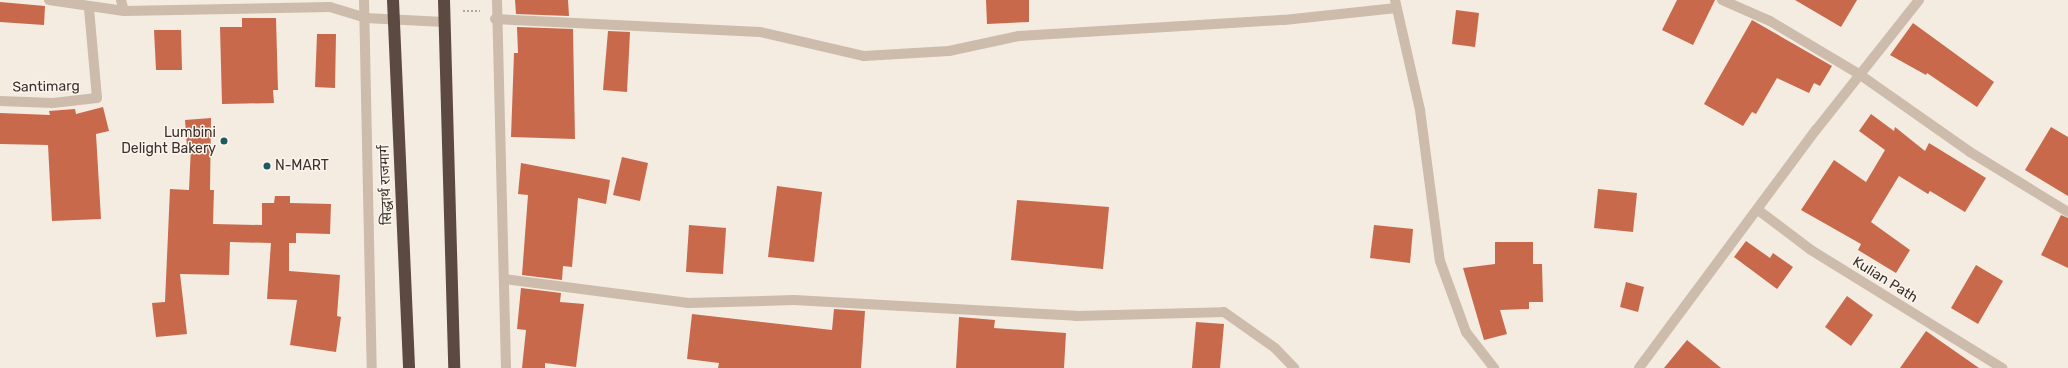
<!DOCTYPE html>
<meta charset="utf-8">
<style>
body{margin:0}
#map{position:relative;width:2068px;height:368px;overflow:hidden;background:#f4ebe1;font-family:Rubik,"Noto Sans Devanagari",sans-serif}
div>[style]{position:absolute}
.building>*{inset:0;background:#c8694b}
.path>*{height:2.5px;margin-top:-1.25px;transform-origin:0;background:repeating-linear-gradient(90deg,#b9a596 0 2px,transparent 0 4px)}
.minor>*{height:10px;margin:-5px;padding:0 5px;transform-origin:5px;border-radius:5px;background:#cdbbac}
.highway>*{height:12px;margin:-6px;padding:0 6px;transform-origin:6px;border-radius:6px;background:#5c4a42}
.dots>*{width:11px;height:11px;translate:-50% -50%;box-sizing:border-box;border:2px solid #fbf5ee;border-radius:50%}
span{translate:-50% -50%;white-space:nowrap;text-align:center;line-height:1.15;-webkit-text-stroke:3px #fbf5ee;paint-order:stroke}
.street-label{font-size:14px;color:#3b302b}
.poi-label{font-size:14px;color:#3b302b}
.right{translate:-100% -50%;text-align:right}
.left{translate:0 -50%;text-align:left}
</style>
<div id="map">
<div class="building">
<div style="clip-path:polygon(515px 0,568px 0,569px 16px,516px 14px)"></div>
<div style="clip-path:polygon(986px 0,1029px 0,1029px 22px,987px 24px)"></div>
<div style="clip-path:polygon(1677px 0,1715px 0,1693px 45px,1662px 30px)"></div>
<div style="clip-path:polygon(1795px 0,1857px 0,1841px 27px)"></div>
<div style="clip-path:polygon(0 2px,45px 6px,44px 25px,0 22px)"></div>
<div style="clip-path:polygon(1456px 10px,1479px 13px,1475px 47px,1452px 44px)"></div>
<div style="clip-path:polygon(242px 18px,276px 18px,278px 90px,273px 90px,274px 103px,222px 104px,220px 27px,242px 27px)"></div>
<div style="clip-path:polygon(1752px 20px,1832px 66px,1820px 86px,1814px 83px,1809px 93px,1777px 78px,1756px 114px,1752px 112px,1743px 126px,1704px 104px)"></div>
<div style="clip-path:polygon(1913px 23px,1994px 82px,1977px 107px,1927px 73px,1926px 75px,1890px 55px)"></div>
<div style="clip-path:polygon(517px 27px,573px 29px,575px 139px,511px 137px,514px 53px,518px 53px)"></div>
<div style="clip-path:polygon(154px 30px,181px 30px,182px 70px,156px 70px)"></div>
<div style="clip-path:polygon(608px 31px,630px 32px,627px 92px,603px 90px)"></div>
<div style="clip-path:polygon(317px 34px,336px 34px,335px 88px,315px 87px)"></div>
<div style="clip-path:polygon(103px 107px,109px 131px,96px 134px,101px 219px,52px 221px,48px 145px,0 144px,0 113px,50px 115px,49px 111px,75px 109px,76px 114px)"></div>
<div style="clip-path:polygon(1871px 114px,1894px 131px,1895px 127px,1925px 151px,1929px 143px,1986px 178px,1965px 212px,1930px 191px,1928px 194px,1899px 176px,1871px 222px,1910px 250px,1896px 273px,1858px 250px,1861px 244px,1801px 210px,1834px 160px,1866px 182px,1885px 150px,1859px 131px)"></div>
<div style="clip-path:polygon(211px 118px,210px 190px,214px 190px,213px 224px,262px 225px,262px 203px,274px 203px,275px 196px,290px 196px,290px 203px,331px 204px,330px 234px,296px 233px,296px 243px,289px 243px,289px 271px,340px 275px,337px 316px,341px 317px,336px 352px,290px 345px,297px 300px,267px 299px,271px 243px,230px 242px,229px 275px,180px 274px,187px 334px,156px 337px,152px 303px,165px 302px,170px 189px,189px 190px,191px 146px,187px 147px,185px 120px)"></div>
<div style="clip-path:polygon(2051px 127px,2068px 137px,2068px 196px,2025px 170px)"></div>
<div style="clip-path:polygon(622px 157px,648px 163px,640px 201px,613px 195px)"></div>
<div style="clip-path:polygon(521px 163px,610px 180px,606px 204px,578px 198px,572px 267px,563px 266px,562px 280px,522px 275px,528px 195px,518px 194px)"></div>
<div style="clip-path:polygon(777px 186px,822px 192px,814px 262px,768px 257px)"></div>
<div style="clip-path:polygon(1598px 189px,1637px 193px,1633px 232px,1594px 228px)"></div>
<div style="clip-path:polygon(1017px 200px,1109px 207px,1103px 269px,1011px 260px)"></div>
<div style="clip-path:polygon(2061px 215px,2068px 218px,2068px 268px,2041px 255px)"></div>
<div style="clip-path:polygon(689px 225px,726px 228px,723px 274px,686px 272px)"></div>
<div style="clip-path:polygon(1374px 225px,1413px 229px,1410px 263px,1370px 258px)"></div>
<div style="clip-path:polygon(1746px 241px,1770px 258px,1773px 253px,1793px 267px,1777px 289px,1734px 257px)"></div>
<div style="clip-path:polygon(1495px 242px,1533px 242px,1533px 264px,1542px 264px,1543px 302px,1529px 302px,1529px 309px,1500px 310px,1507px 334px,1484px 340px,1463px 268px,1495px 264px)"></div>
<div style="clip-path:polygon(1976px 265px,2003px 281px,1978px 324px,1951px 308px)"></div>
<div style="clip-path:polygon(1626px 282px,1644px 287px,1638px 312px,1620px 307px)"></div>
<div style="clip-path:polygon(521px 288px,561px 293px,560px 302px,584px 304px,576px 367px,545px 363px,545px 368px,522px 368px,526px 330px,517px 329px)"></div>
<div style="clip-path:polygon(1847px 296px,1873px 315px,1851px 346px,1825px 327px)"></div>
<div style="clip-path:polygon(834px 309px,865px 311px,861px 368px,718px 368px,719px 363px,687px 359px,692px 314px,832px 330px)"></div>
<div style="clip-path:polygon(959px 317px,995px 320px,994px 328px,1066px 333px,1064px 368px,956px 368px)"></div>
<div style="clip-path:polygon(1196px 322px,1224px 324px,1220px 368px,1192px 368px)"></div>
<div style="clip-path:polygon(1926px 331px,1979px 368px,1900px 368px)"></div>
<div style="clip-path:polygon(1687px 340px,1721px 368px,1664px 368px)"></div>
</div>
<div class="path">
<div style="left:463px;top:11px;width:17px"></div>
</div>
<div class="minor">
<div style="left:49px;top:0;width:76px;rotate:8.3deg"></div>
<div style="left:124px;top:11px;width:206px;rotate:-1.1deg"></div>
<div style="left:330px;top:7px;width:37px;rotate:17deg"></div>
<div style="left:365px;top:18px;width:79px;rotate:2.9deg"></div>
<div style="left:121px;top:0;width:11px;rotate:75deg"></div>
<div style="left:364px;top:0;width:368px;rotate:88.8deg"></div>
<div style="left:497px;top:0;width:368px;rotate:88.6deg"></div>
<div style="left:1395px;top:0;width:113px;rotate:77.2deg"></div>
<div style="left:1420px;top:110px;width:152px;rotate:82.5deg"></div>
<div style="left:1440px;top:261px;width:76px;rotate:69.9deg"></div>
<div style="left:1466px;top:332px;width:46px;rotate:52.1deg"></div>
<div style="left:1722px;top:0;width:52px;rotate:23.6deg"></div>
<div style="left:1770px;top:21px;width:104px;rotate:30.8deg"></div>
<div style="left:1859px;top:74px;width:136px;rotate:35.1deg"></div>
<div style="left:1970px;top:152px;width:115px;rotate:31.5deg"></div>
<div style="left:495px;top:19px;width:265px;rotate:2.8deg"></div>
<div style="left:760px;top:32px;width:107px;rotate:13deg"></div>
<div style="left:864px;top:56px;width:85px;rotate:-3.4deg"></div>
<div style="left:949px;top:51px;width:72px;rotate:-12.1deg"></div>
<div style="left:1019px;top:36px;width:265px;rotate:-3.5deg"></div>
<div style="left:1284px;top:20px;width:113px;rotate:-6.1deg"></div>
<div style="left:0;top:101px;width:53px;rotate:2.2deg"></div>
<div style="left:53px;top:103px;width:44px;rotate:-6.5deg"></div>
<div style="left:97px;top:98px;width:90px;rotate:-95.1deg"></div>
<div style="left:1758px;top:210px;width:66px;rotate:37deg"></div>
<div style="left:1811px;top:250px;width:225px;rotate:31.7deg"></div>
<div style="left:504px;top:279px;width:186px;rotate:7.4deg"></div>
<div style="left:688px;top:303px;width:106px;rotate:-1.6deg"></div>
<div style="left:794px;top:300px;width:282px;rotate:3.2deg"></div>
<div style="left:1076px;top:316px;width:148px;rotate:-1.5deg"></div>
<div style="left:1224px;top:312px;width:62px;rotate:35.2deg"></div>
<div style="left:1275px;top:348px;width:28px;rotate:46deg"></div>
<div style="left:1639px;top:368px;width:297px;rotate:-53.4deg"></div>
<div style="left:1816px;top:130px;width:166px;rotate:-51.6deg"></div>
</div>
<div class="highway">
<div style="left:393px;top:0;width:368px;rotate:87.5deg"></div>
<div style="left:444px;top:0;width:368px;rotate:88.4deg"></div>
</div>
<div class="dots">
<div style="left:224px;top:141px;background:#1f5a5e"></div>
<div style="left:267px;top:166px;background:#1f5a5e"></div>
</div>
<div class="street-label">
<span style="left:46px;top:87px;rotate:-1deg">Santimarg</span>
<span style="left:386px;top:185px;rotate:-92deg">सिद्धार्थ राजमार्ग</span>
<span style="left:1885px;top:280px;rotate:32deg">Kulian Path</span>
</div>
<div class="poi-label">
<span class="right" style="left:216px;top:141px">Lumbini<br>Delight Bakery</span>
<span class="left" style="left:275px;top:166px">N-MART</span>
</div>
</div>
